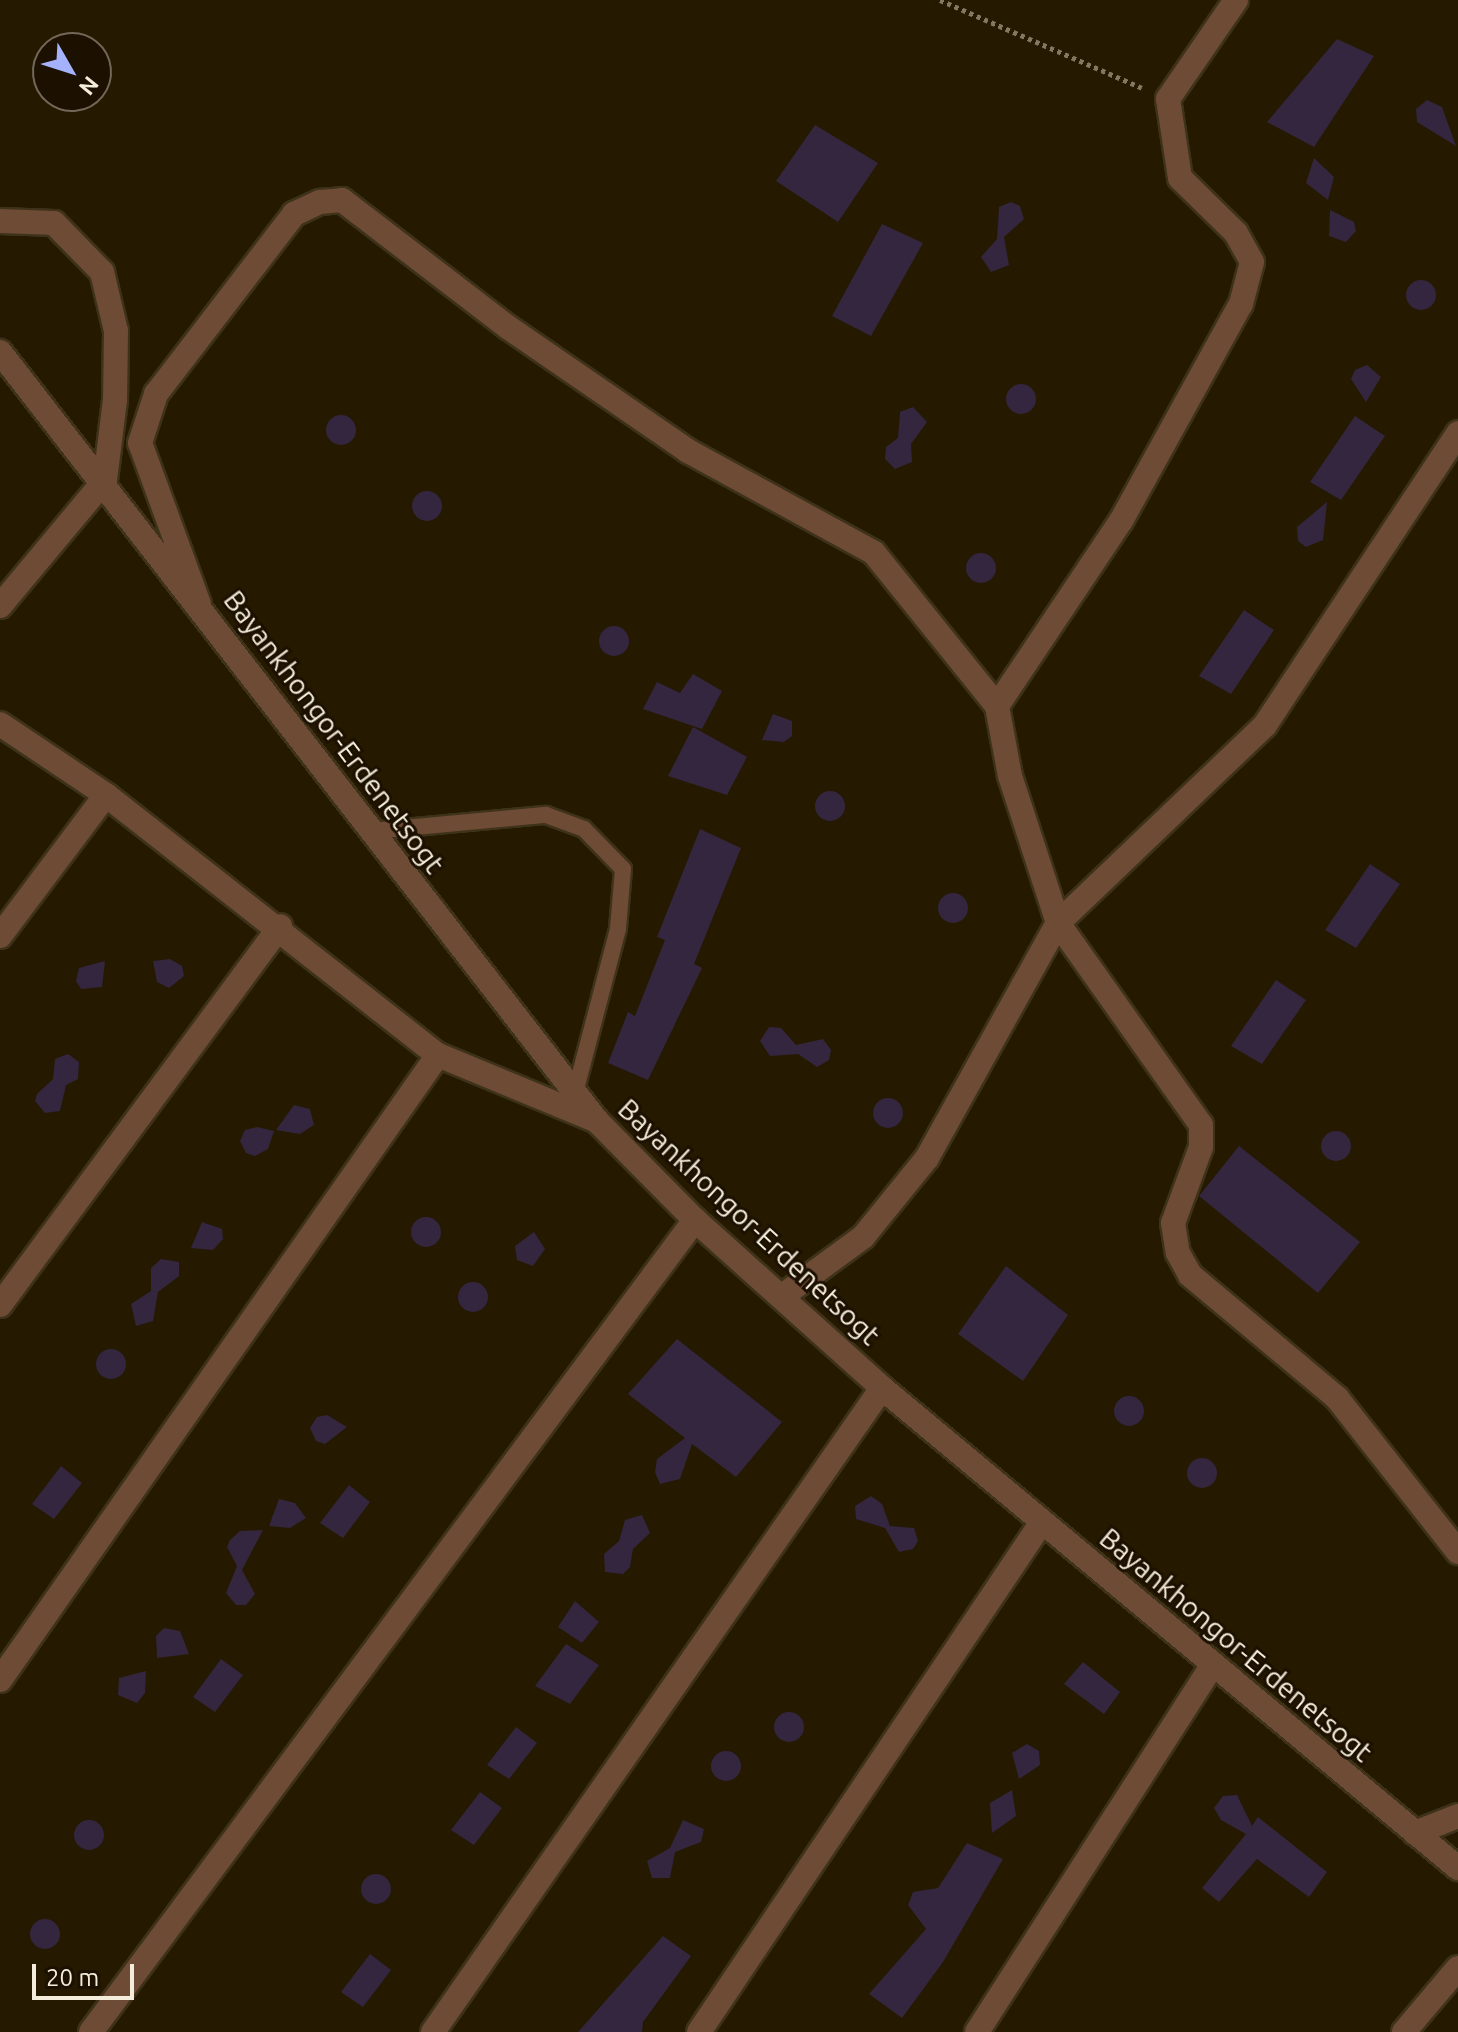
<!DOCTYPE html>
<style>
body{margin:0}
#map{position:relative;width:1458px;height:2032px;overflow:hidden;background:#251900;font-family:Ubuntu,sans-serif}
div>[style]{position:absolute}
.building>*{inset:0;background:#34263e}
.round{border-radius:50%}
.path>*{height:5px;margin-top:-2.5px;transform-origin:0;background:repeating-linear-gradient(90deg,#827863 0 4px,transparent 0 8px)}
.roads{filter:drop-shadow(2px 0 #3e321a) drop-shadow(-2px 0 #3e321a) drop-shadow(0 2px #3e321a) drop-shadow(0 -2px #3e321a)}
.service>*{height:16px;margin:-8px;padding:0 8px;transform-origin:8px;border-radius:8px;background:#6e4b34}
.minor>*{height:24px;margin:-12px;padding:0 12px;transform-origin:12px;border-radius:12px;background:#6e4b34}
.tertiary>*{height:24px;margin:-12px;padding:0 12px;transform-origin:12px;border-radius:12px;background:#6e4b34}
span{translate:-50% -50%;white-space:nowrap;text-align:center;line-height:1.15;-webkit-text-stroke:6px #1c1000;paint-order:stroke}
.street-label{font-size:28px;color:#f5eddc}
.north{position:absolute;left:32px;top:32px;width:80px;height:80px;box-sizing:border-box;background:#1c1000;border:2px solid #736858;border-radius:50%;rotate:129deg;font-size:22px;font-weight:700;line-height:32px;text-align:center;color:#f5eddc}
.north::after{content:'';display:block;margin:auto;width:28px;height:36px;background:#a4b2fc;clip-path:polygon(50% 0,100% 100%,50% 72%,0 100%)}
.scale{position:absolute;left:32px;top:1964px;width:102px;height:36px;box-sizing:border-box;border:4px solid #f5eddc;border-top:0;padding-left:10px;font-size:24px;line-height:28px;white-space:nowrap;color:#f5eddc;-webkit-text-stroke:6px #1c1000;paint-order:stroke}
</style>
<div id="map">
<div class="building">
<div style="clip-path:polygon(1337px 39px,1374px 56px,1314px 147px,1267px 122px)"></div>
<div style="clip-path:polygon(1427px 100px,1442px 107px,1456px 146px,1417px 122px,1416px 109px)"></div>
<div style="clip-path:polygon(815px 125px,878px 163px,838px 222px,776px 181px)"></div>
<div style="clip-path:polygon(1314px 158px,1334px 177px,1328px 200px,1306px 183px)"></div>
<div style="clip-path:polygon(1011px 202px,1020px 206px,1024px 219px,1004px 237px,1009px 265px,991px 272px,981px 257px,997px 239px,999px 207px)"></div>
<div style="clip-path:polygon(1330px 210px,1354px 222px,1356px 231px,1346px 242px,1329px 236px)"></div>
<div style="clip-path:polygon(882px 224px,923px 243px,871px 336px,832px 316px)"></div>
<div class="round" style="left:1406px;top:280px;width:30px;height:30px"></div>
<div style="clip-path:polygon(1367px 365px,1381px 377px,1366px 402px,1351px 379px,1355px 370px)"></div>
<div class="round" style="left:1006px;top:384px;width:30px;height:30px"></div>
<div style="clip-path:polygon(913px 407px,927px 422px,911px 444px,912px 462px,895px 469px,885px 459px,886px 447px,898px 438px,900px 412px)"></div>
<div class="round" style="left:326px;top:415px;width:30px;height:30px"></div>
<div style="clip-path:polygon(1355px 416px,1385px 436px,1341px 500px,1310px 482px)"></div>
<div class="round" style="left:412px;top:491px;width:30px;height:30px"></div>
<div style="clip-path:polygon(1327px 502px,1323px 540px,1306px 547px,1298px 541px,1297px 527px)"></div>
<div class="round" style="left:966px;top:553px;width:30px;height:30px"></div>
<div style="clip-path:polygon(1244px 610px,1274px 630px,1231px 694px,1199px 676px)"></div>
<div class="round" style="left:599px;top:626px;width:30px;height:30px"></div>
<div style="clip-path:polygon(693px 674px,722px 691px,702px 729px,643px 709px,657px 682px,680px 693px)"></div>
<div style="clip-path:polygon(773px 714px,792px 721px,792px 736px,784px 742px,762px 740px)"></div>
<div style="clip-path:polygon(693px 727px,747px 757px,727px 795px,668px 776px)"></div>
<div class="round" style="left:815px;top:791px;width:30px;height:30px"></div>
<div style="clip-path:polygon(700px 829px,741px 848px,694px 964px,702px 968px,648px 1080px,608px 1063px,628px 1012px,635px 1016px,665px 940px,657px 937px)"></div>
<div style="clip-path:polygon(1370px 864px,1400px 884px,1356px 948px,1325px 930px)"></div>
<div class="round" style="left:938px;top:893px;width:30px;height:30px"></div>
<div style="clip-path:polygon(170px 959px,182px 966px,184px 976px,169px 988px,157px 982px,153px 961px)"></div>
<div style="clip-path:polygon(105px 961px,102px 987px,81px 989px,76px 981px,79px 968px)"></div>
<div style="clip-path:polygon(1276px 980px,1306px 1000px,1262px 1064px,1231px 1046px)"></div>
<div style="clip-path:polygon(769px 1027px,781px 1028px,796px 1045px,823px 1039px,831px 1050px,829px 1060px,817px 1067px,798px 1054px,770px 1056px,760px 1041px)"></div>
<div style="clip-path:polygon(68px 1054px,79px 1062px,78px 1079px,66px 1085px,60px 1111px,45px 1113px,35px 1101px,37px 1094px,53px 1079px,55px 1059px)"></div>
<div class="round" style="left:873px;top:1098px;width:30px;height:30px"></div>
<div style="clip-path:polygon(294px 1105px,310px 1109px,314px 1125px,300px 1134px,276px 1130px)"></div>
<div style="clip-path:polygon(257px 1127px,274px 1131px,268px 1149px,255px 1156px,246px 1153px,240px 1141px,245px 1130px)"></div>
<div class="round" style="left:1321px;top:1131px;width:30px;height:30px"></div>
<div style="clip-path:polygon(1239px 1146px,1360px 1242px,1318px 1293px,1199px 1196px)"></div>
<div class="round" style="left:411px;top:1217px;width:30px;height:30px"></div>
<div style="clip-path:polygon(202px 1222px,222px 1229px,223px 1239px,213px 1250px,191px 1248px)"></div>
<div style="clip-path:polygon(534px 1232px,545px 1249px,533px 1266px,517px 1260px,515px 1246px)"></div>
<div style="clip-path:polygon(161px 1259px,179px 1262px,179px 1276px,158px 1292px,153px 1321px,136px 1326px,131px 1304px,151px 1291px,151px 1268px)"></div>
<div style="clip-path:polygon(1006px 1266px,1068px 1315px,1023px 1381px,958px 1334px)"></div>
<div class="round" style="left:458px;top:1282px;width:30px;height:30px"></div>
<div style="clip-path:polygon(677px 1339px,782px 1422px,736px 1477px,692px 1444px,680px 1479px,660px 1484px,655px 1472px,657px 1459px,685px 1438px,628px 1394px)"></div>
<div class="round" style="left:96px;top:1349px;width:30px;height:30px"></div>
<div class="round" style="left:1114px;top:1396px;width:30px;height:30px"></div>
<div style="clip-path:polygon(327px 1415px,347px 1427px,325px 1444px,316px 1441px,310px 1428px,317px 1417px)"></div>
<div class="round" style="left:1187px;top:1458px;width:30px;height:30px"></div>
<div style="clip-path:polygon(61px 1466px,82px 1483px,54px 1519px,32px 1504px)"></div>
<div style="clip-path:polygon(349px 1485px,370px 1502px,343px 1538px,320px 1523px)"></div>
<div style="clip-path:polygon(871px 1496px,882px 1504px,890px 1526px,914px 1528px,918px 1541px,913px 1549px,899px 1552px,885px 1528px,856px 1519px,855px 1506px)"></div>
<div style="clip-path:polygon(279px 1499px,295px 1503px,306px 1518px,290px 1528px,269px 1526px)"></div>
<div style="clip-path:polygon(642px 1515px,650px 1533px,633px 1549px,630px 1567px,623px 1574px,605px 1572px,604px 1554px,619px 1541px,625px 1520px)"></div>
<div style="clip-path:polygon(263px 1530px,242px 1570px,255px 1594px,246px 1605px,236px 1605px,226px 1593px,237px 1566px,227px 1547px,230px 1540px,240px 1531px)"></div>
<div style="clip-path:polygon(575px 1601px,599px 1622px,582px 1643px,558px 1627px)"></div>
<div style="clip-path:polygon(164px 1628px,180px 1631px,189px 1654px,157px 1658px,156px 1636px)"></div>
<div style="clip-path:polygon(566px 1644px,599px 1665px,570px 1704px,535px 1686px)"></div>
<div style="clip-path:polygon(221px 1659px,243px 1675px,215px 1712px,193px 1697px)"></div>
<div style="clip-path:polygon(1083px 1662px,1120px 1692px,1104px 1714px,1064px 1684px)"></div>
<div style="clip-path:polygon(146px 1671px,145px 1693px,137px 1703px,118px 1695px,119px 1678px)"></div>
<div class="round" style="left:774px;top:1712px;width:30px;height:30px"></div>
<div style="clip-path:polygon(516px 1727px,537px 1743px,509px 1779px,487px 1765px)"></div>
<div style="clip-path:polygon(1027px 1744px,1039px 1751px,1040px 1765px,1019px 1779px,1012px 1753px)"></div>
<div class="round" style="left:711px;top:1751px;width:30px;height:30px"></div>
<div style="clip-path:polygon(1012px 1790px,1016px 1816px,992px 1833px,990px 1803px)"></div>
<div style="clip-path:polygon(480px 1792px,502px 1808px,474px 1845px,451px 1830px)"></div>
<div style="clip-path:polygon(1237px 1795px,1252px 1826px,1258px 1817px,1327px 1872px,1309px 1897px,1257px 1859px,1219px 1902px,1202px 1888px,1246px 1834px,1221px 1820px,1214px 1808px,1223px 1796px)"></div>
<div style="clip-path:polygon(683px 1820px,704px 1829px,701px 1842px,675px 1852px,670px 1878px,652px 1878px,647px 1861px,670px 1848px)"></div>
<div class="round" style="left:74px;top:1820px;width:30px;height:30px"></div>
<div style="clip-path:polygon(967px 1843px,1003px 1859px,943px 1962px,902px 2018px,869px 1994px,926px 1929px,908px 1905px,913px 1892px,938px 1888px)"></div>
<div class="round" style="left:361px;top:1874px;width:30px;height:30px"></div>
<div class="round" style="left:30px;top:1919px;width:30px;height:30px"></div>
<div style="clip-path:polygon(663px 1936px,691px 1956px,643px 2022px,642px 2032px,578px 2032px)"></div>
<div style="clip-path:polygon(370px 1954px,391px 1970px,363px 2007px,341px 1992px)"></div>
</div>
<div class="path">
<div style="left:940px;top:0;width:220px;rotate:23.5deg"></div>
</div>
<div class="roads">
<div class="service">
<div style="left:372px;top:831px;width:175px;rotate:-5.3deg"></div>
<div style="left:546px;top:815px;width:40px;rotate:20.2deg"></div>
<div style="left:584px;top:829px;width:56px;rotate:45.7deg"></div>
<div style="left:623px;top:869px;width:60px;rotate:94.8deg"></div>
<div style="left:618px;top:929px;width:170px;rotate:104.7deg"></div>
</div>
<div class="minor">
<div style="left:0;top:221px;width:54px;rotate:2.1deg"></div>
<div style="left:54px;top:223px;width:69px;rotate:45.6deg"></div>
<div style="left:102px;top:272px;width:61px;rotate:76.7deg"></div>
<div style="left:116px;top:331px;width:69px;rotate:90.8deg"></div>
<div style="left:115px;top:400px;width:81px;rotate:97.1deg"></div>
<div style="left:105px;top:480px;width:164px;rotate:129.8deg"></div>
<div style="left:199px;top:604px;width:171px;rotate:-110.1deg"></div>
<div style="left:140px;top:443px;width:52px;rotate:-71.9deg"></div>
<div style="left:156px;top:394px;width:227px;rotate:-52.5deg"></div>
<div style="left:294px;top:214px;width:29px;rotate:-25deg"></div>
<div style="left:320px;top:202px;width:22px;rotate:-5deg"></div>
<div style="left:342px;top:200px;width:210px;rotate:37.5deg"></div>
<div style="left:509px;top:328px;width:217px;rotate:34.5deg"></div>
<div style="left:688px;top:451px;width:212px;rotate:28.7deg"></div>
<div style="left:874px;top:553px;width:196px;rotate:51.2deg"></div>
<div style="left:997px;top:706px;width:71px;rotate:79.5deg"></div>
<div style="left:1010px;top:776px;width:155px;rotate:71.9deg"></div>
<div style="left:1058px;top:923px;width:247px;rotate:54.7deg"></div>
<div style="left:1201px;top:1125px;width:22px;rotate:90deg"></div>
<div style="left:1201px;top:1147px;width:81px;rotate:110.2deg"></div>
<div style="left:1173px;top:1223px;width:30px;rotate:81deg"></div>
<div style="left:1178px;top:1253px;width:25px;rotate:61deg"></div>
<div style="left:1190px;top:1275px;width:192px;rotate:39.9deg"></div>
<div style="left:1337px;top:1398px;width:196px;rotate:51.8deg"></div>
<div style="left:997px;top:706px;width:223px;rotate:-56.2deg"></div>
<div style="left:1121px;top:521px;width:248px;rotate:-61.1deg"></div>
<div style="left:1241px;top:304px;width:43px;rotate:-75.3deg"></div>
<div style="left:1252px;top:262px;width:33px;rotate:-119deg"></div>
<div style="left:1236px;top:233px;width:78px;rotate:-135.5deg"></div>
<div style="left:1180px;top:178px;width:80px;rotate:-98.6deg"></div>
<div style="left:1168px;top:99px;width:120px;rotate:-55.5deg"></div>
<div style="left:0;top:724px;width:128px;rotate:33.8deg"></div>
<div style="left:106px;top:795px;width:422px;rotate:38.1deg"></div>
<div style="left:438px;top:1055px;width:172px;rotate:22.5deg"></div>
<div style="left:0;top:936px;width:176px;rotate:-53.1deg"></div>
<div style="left:781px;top:1297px;width:102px;rotate:-36.2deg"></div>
<div style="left:863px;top:1237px;width:102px;rotate:-51deg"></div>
<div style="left:927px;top:1158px;width:269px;rotate:-60.9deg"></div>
<div style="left:1058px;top:923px;width:286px;rotate:-43.7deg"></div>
<div style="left:1265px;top:725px;width:350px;rotate:-56.5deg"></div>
<div style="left:0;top:1305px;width:471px;rotate:-53.5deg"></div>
<div style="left:0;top:1680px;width:763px;rotate:-54.98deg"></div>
<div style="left:1415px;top:1833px;width:46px;rotate:-21.6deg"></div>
<div style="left:91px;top:2032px;width:1012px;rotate:-53.36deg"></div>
<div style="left:433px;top:2032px;width:785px;rotate:-55.12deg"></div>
<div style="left:699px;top:2032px;width:615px;rotate:-56.08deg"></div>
<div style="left:977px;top:2032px;width:436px;rotate:-57.3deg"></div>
<div style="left:1404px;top:2032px;width:84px;rotate:-49.8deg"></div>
</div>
<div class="tertiary">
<div style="left:0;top:352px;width:974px;rotate:52.18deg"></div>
<div style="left:597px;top:1121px;width:139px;rotate:45.3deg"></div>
<div style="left:695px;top:1220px;width:251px;rotate:41.9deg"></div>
<div style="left:882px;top:1388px;width:750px;rotate:39.81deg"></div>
</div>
</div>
<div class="street-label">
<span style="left:334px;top:732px;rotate:53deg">Bayankhongor-Erdenetsogt</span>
<span style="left:749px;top:1222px;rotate:43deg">Bayankhongor-Erdenetsogt</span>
<span style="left:1236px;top:1645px;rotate:40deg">Bayankhongor-Erdenetsogt</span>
</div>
<div class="north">N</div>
<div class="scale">20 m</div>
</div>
